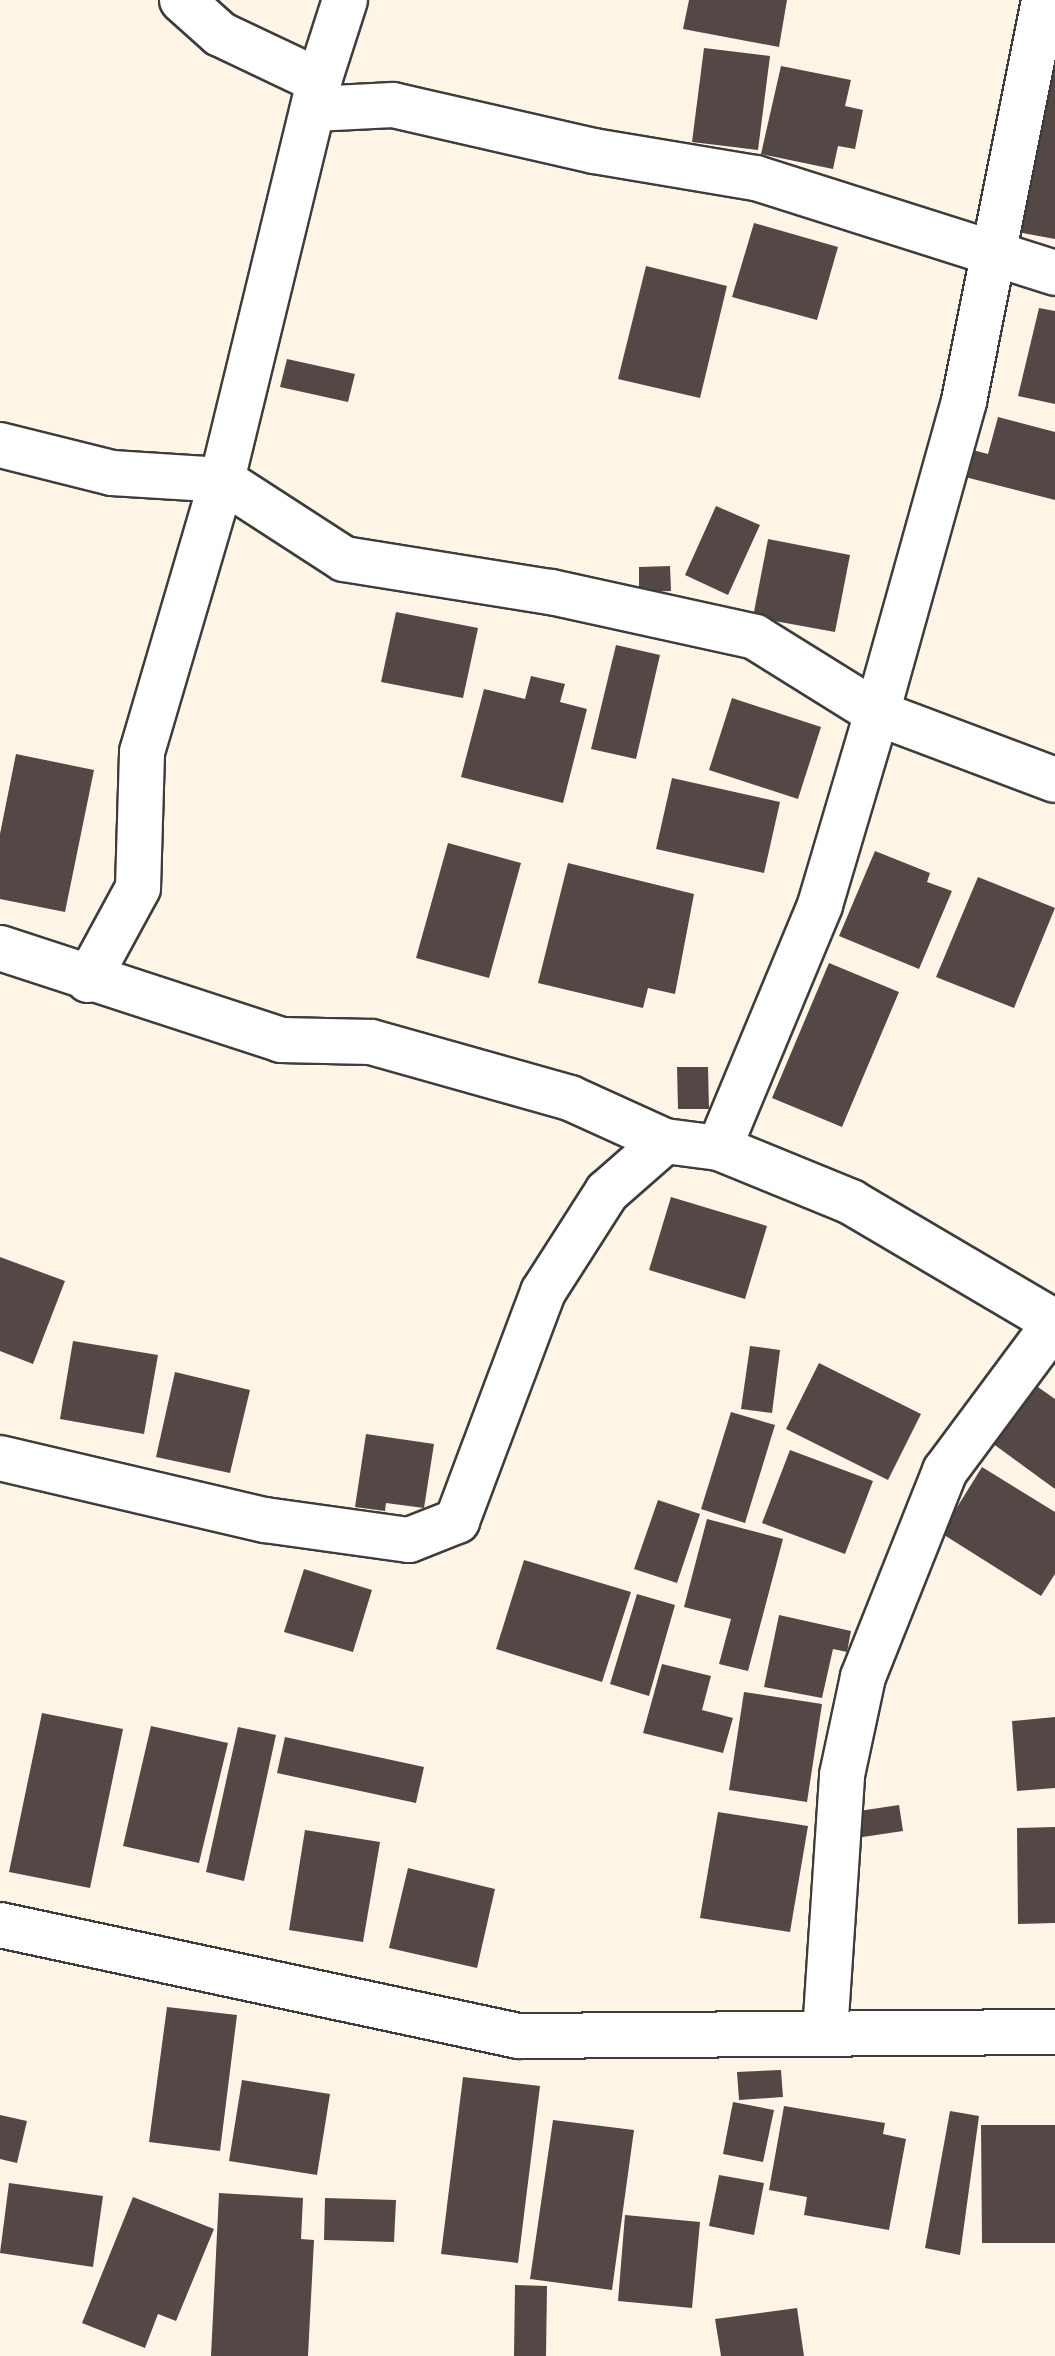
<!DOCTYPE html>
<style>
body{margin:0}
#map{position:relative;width:1055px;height:2356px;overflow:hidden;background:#fff5e7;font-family:"Roboto Serif",serif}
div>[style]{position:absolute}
.building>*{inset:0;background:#534846}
.roads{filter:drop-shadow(2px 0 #3d3d3d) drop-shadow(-2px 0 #3d3d3d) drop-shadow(0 2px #3d3d3d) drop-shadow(0 -2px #3d3d3d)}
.minor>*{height:44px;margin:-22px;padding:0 22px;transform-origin:22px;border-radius:22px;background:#fff}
span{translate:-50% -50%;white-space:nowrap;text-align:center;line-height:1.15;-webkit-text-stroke:8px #fff;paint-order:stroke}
</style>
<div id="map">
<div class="building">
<div style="clip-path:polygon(689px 0,787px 0,779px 47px,683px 29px)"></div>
<div style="clip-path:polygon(704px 48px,770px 56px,758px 150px,692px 142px)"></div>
<div style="clip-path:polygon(1055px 49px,1055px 239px,1017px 232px)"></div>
<div style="clip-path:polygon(781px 66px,851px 80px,845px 106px,863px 110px,855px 149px,838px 146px,833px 169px,761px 154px)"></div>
<div style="clip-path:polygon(754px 223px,838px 247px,817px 320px,732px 297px)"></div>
<div style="clip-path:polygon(646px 266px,727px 286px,700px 398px,618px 379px)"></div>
<div style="clip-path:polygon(1039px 308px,1055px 311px,1055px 404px,1018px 396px)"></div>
<div style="clip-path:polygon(287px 359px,355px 374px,348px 402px,280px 387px)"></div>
<div style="clip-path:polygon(998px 417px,1055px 432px,1055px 500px,961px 476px,969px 449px,988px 454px)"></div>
<div style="clip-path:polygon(716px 506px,760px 525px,728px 595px,685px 575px)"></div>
<div style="clip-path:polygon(768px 539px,850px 555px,835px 632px,753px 617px)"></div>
<div style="clip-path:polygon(670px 566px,671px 591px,639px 592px,639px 567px)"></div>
<div style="clip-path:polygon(396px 612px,478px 628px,463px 698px,381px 682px)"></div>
<div style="clip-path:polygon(616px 645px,660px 655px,636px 759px,591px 749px)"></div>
<div style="clip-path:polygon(531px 676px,565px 684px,560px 702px,587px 709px,563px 803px,461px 777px,484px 689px,525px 699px)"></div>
<div style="clip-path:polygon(732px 698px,821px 727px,798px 799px,709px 770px)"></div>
<div style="clip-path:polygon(16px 754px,94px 770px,65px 912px,0 899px,0 834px)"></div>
<div style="clip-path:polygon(672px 778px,780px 802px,764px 873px,656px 849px)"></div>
<div style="clip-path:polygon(448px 843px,521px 863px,489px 978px,416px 958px)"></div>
<div style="clip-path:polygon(875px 851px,930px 873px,927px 882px,952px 891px,919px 969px,839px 936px)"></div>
<div style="clip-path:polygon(568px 863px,694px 894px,675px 994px,648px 988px,643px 1008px,538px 983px)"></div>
<div style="clip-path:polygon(978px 877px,1055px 908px,1014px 1008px,936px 977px)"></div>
<div style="clip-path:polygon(829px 963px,899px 992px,842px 1127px,772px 1098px)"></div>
<div style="clip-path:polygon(677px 1067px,708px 1067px,709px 1109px,678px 1109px)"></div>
<div style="clip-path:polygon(671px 1197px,767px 1226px,745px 1299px,649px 1270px)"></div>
<div style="clip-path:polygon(0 1257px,65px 1281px,33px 1364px,0 1351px)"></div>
<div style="clip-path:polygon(73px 1341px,158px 1355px,144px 1434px,60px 1419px)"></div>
<div style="clip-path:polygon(750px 1346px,780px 1350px,772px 1413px,741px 1409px)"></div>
<div style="clip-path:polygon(819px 1363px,921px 1414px,888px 1480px,786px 1429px)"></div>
<div style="clip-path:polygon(175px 1372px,250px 1390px,230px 1473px,156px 1457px)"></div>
<div style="clip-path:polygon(1035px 1385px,1055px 1399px,1055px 1489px,992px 1443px)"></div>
<div style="clip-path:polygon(731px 1412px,775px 1425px,745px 1523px,701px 1509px)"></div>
<div style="clip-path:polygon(366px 1434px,434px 1444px,424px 1508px,386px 1503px,385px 1511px,355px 1507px)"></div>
<div style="clip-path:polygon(790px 1450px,873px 1481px,845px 1554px,762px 1523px)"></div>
<div style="clip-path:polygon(982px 1467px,1055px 1512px,1055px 1574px,1041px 1596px,941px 1533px)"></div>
<div style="clip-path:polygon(658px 1500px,700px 1514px,677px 1583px,634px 1569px)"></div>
<div style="clip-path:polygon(707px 1519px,783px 1539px,748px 1671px,719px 1664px,731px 1619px,684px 1607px)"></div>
<div style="clip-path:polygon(524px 1560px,631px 1592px,602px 1682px,496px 1649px)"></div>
<div style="clip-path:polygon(304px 1569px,372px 1590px,353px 1652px,284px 1632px)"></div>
<div style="clip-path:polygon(637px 1594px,675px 1605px,649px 1696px,610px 1684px)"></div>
<div style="clip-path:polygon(779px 1615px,851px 1631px,847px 1652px,833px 1649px,822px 1698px,764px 1687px)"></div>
<div style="clip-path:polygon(662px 1664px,711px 1676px,702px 1710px,733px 1718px,723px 1753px,643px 1733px)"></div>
<div style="clip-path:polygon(744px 1692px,822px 1704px,807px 1802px,729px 1790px)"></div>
<div style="clip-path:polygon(42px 1713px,123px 1729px,90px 1888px,9px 1872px)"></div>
<div style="clip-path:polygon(1055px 1717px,1055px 1788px,1017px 1791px,1012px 1721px)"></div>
<div style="clip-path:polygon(151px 1726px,228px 1743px,199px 1863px,123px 1846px)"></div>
<div style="clip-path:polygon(238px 1727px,276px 1735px,244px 1881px,206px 1872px)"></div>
<div style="clip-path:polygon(285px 1737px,424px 1767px,416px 1803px,277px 1773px)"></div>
<div style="clip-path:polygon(899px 1805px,903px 1831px,856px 1838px,852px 1812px)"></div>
<div style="clip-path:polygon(718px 1812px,808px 1826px,790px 1932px,700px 1918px)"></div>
<div style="clip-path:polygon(1055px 1827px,1055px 1923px,1018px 1924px,1017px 1828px)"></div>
<div style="clip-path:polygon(305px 1830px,380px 1842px,363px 1942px,289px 1930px)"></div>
<div style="clip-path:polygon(408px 1868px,495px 1889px,477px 1968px,389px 1948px)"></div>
<div style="clip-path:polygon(167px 2007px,237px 2015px,220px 2151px,149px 2142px)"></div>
<div style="clip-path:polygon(781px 2070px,783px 2097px,739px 2100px,737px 2072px)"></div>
<div style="clip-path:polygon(463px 2077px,540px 2086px,518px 2263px,441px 2254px)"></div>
<div style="clip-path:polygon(242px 2080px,330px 2094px,317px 2175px,229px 2161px)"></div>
<div style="clip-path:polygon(733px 2102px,774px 2110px,763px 2162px,723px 2154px)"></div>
<div style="clip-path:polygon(784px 2106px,885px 2123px,883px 2134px,906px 2139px,889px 2230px,804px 2215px,807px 2197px,769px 2190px)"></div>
<div style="clip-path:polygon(950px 2111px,979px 2116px,960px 2255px,925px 2248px)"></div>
<div style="clip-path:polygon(0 2115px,27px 2121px,17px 2163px,0 2159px)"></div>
<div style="clip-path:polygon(553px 2120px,634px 2130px,612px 2290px,530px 2279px)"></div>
<div style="clip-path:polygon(981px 2125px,1055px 2125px,1055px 2243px,982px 2243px)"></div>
<div style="clip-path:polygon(719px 2175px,764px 2183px,754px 2235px,709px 2226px)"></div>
<div style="clip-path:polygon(9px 2183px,103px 2196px,93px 2267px,0 2253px)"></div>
<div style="clip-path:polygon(219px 2193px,303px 2198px,301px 2239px,314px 2240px,308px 2356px,211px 2356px)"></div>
<div style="clip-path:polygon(133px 2197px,214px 2229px,176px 2321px,158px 2314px,145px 2348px,82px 2323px)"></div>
<div style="clip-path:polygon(325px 2198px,396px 2200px,394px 2242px,324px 2240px)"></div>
<div style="clip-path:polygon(625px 2215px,700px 2222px,692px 2308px,618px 2301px)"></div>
<div style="clip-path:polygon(515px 2285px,547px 2286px,546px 2356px,514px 2356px)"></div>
<div style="clip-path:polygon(797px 2308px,804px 2356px,721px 2356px,715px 2319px)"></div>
</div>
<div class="roads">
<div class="minor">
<div style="left:182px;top:0;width:51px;rotate:41.8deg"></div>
<div style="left:220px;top:34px;width:110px;rotate:25.4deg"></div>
<div style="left:314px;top:109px;width:79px;rotate:-2.9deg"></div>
<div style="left:393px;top:105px;width:206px;rotate:12.9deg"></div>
<div style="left:594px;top:151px;width:164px;rotate:9.5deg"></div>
<div style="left:756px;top:178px;width:314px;rotate:17.6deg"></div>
<div style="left:0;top:445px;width:115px;rotate:14deg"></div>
<div style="left:112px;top:473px;width:110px;rotate:3.6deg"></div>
<div style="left:222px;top:480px;width:145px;rotate:32.9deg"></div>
<div style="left:344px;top:559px;width:210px;rotate:9.1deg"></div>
<div style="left:551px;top:592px;width:209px;rotate:12.4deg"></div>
<div style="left:755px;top:637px;width:144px;rotate:31.9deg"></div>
<div style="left:877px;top:713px;width:190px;rotate:20.6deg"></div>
<div style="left:0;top:948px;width:296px;rotate:18.1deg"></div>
<div style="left:281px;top:1040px;width:90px;rotate:1.3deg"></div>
<div style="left:371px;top:1042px;width:207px;rotate:15.7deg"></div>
<div style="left:570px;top:1098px;width:104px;rotate:24.4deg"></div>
<div style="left:665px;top:1141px;width:54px;rotate:7.4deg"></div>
<div style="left:719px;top:1148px;width:143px;rotate:22.2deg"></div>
<div style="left:851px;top:1202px;width:237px;rotate:30.5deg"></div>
<div style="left:88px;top:980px;width:105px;rotate:-61.5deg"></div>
<div style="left:138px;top:888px;width:136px;rotate:-88.3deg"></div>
<div style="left:142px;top:752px;width:284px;rotate:-73.6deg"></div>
<div style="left:222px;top:480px;width:411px;rotate:-76.3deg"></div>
<div style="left:319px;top:81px;width:85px;rotate:-72.2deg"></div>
<div style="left:719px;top:1148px;width:263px;rotate:-67.4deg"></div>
<div style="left:820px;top:905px;width:200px;rotate:-73.5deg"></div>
<div style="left:877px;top:713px;width:324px;rotate:-74.4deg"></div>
<div style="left:964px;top:401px;width:409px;rotate:-78.7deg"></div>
<div style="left:0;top:1458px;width:272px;rotate:13.2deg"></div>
<div style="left:265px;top:1520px;width:145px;rotate:7.9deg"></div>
<div style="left:409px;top:1540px;width:52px;rotate:-21.6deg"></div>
<div style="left:457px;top:1521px;width:245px;rotate:-69.4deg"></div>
<div style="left:543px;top:1292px;width:119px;rotate:-57.4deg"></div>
<div style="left:607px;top:1192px;width:77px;rotate:-41.3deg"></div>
<div style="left:0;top:1925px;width:530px;rotate:12.09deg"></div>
<div style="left:518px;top:2036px;width:537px;rotate:-0.43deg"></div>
<div style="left:825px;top:2033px;width:259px;rotate:-86.2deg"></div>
<div style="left:842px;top:1775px;width:100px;rotate:-77.9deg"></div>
<div style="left:863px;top:1677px;width:222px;rotate:-68.3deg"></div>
<div style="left:945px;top:1471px;width:184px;rotate:-53.4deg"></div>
</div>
</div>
</div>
